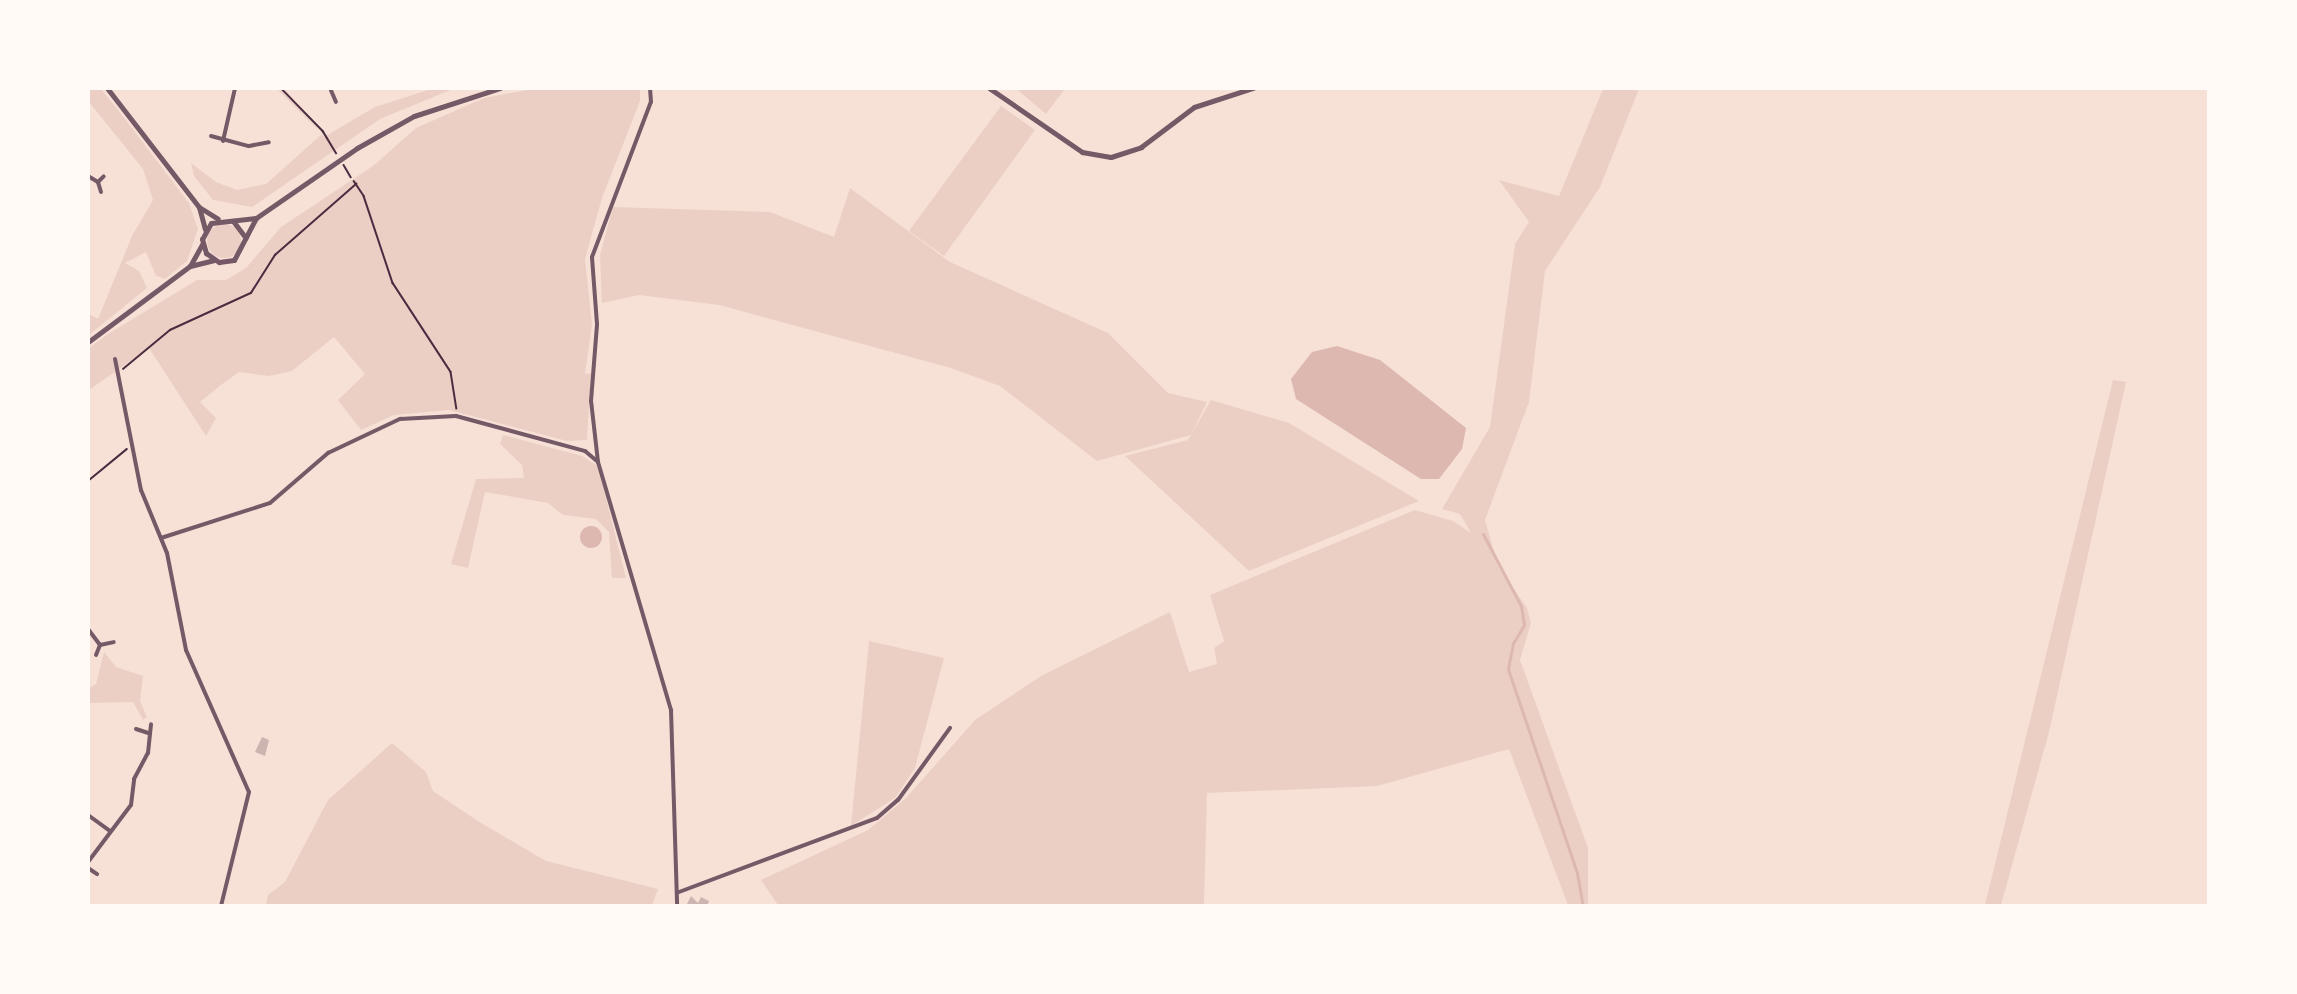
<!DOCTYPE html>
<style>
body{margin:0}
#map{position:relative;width:2297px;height:994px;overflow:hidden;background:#f7e1d7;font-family:Manrope,sans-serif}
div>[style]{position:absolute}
.green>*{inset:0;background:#ebcfc5}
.round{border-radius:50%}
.water>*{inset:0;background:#dcb8b0}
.stream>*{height:3px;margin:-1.5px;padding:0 1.5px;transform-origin:1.5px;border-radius:1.5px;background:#dcb8b0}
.building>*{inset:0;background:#ccb4b1}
.path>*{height:1.5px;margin:-0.75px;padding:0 0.75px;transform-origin:0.75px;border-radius:0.75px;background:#4a2c40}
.minor>*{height:4px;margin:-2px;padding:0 2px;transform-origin:2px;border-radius:2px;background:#755966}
.tertiary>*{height:5px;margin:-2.5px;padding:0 2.5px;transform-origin:2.5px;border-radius:2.5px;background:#755966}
span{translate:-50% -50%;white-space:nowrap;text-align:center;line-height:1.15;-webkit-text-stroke:4.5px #fffaf5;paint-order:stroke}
.frame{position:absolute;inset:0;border:90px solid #fffaf5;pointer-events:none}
</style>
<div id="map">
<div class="green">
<div style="clip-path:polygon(89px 88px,101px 89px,122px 115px,189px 203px,198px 229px,187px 261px,165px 279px,156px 276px,146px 252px,125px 263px,139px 271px,147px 288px,89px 335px,89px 314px,98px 319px,132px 236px,153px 200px,143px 169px,89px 102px)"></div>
<div style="clip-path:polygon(538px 88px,640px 89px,640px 101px,602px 198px,585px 259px,592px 325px,585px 374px,591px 373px,587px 440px,567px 441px,449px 410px,394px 415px,361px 430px,338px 400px,365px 374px,334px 337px,292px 371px,269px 376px,239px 372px,221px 385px,200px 402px,216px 418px,206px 436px,149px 348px,89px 390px,89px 348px,108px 334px,197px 280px,226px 280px,246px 268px,281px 227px,373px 166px,416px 128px,484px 98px)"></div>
<div style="clip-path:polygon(1015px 88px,1065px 88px,1065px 89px,1046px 114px)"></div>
<div style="clip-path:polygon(277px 89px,285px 89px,324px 137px,375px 107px,431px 89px,453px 89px,380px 119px,252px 207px,213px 200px,194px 176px,191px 163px,216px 182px,237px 190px,266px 184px,322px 134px)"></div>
<div style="clip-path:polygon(1603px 89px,1639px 89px,1600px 187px,1545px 271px,1529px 402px,1485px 520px,1498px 566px,1527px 608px,1531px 623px,1520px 660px,1588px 848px,1588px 905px,1568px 905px,1509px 749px,1377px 786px,1207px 793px,1204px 905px,778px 905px,761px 880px,868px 830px,906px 798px,975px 720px,1041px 676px,1170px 612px,1189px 672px,1217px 664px,1214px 648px,1224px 641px,1210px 595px,1415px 510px,1453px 521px,1471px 533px,1460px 514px,1442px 509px,1490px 427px,1515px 244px,1529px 222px,1499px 180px,1559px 196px)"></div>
<div style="clip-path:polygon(1001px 106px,1035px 130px,944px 256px,909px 231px)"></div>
<div style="clip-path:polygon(850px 188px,950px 262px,1108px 333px,1168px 393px,1207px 402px,1191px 435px,1097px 461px,1000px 386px,951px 368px,719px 305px,639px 295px,602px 303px,600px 255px,613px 207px,770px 212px,834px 237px)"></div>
<div class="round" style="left:207px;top:224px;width:34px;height:34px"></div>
<div style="clip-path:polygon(2113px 380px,2126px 382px,2049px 732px,2001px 905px,1985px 905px)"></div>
<div style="clip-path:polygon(1211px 400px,1289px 423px,1419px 501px,1249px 571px,1125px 456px,1188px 440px)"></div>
<div style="clip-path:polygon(503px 435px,582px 456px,598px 466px,626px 578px,612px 578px,609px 532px,596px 519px,563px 515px,548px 503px,485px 492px,468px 568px,451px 564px,476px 479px,524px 478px,522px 465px,500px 444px)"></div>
<div style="clip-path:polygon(869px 641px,944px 658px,915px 768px,895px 798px,851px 826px)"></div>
<div style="clip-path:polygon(104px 652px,116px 667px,143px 676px,140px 701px,147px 717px,143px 720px,133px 702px,89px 703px,89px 688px,96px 684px)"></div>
<div style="clip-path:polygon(392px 743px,426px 772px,433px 791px,481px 823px,546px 861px,658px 889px,652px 905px,266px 905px,268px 895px,285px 882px,328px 800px)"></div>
</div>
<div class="water">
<div style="clip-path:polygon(1337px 346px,1380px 360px,1466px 428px,1462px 449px,1439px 479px,1421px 479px,1296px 399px,1291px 379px,1312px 352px)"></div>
<div class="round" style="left:580px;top:526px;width:22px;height:22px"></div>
</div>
<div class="stream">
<div style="left:1483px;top:534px;width:81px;rotate:62.2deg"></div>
<div style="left:1521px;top:606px;width:19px;rotate:81deg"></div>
<div style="left:1524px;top:625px;width:21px;rotate:121deg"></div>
<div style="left:1513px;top:643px;width:26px;rotate:101deg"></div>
<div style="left:1508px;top:669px;width:215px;rotate:71.3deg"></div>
<div style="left:1577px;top:873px;width:34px;rotate:80deg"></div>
</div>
<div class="building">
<div style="clip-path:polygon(262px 737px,269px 740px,265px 756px,255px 752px)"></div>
<div style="clip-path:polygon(691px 896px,698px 903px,701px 897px,709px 901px,707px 906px,686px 906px)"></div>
</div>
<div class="path">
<div style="left:281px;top:88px;width:60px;rotate:45.7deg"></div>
<div style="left:323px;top:131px;width:26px;rotate:59deg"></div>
<div style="left:344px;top:165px;width:14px;rotate:60deg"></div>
<div style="left:354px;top:181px;width:18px;rotate:56deg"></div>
<div style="left:364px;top:196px;width:92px;rotate:71.6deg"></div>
<div style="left:393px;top:283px;width:106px;rotate:56.9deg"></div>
<div style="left:451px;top:372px;width:37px;rotate:81deg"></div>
<div style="left:123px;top:369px;width:61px;rotate:-39.7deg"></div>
<div style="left:170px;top:330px;width:89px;rotate:-24.6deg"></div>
<div style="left:251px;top:293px;width:45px;rotate:-57.7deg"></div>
<div style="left:275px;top:255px;width:108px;rotate:-41.2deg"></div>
<div style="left:88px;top:481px;width:50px;rotate:-39.4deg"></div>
</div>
<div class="minor">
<div style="left:330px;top:88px;width:15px;rotate:67deg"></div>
<div style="left:211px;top:136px;width:39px;rotate:15deg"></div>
<div style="left:249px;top:146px;width:20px;rotate:-11deg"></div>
<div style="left:223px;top:141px;width:54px;rotate:-77.2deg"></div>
<div style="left:88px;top:176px;width:12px;rotate:31deg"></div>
<div style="left:101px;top:192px;width:10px;rotate:-107deg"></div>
<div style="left:98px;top:182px;width:8px;rotate:-45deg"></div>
<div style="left:115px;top:359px;width:134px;rotate:78.8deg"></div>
<div style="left:141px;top:490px;width:68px;rotate:67.6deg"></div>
<div style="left:167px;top:553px;width:99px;rotate:78.9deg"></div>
<div style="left:186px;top:650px;width:155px;rotate:66.1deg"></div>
<div style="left:249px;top:792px;width:117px;rotate:103.8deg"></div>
<div style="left:598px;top:462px;width:61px;rotate:-96.5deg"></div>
<div style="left:591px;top:401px;width:77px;rotate:-85.5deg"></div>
<div style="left:597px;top:324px;width:67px;rotate:-94.3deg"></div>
<div style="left:592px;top:257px;width:166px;rotate:-69.2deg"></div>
<div style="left:651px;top:102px;width:14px;rotate:-94deg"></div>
<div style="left:161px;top:538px;width:114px;rotate:-17.8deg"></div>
<div style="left:270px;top:503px;width:77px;rotate:-40.8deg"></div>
<div style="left:328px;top:453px;width:80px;rotate:-25.3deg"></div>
<div style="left:400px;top:419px;width:56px;rotate:-3.1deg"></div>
<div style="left:456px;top:416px;width:134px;rotate:15.2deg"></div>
<div style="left:585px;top:451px;width:17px;rotate:40deg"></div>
<div style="left:598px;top:462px;width:259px;rotate:73.6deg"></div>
<div style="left:671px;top:710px;width:196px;rotate:88.2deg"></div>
<div style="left:88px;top:629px;width:20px;rotate:53deg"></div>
<div style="left:100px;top:645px;width:14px;rotate:-12deg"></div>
<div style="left:96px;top:655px;width:11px;rotate:-68deg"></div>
<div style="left:136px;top:729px;width:13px;rotate:18deg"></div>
<div style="left:88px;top:745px;width:11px;rotate:90deg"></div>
<div style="left:88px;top:815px;width:27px;rotate:36deg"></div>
<div style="left:88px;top:862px;width:71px;rotate:-53deg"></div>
<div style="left:131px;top:805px;width:26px;rotate:-83deg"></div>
<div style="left:134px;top:779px;width:30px;rotate:-62deg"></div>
<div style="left:148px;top:753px;width:29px;rotate:-84deg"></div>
<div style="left:88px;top:868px;width:11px;rotate:34deg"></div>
<div style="left:679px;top:892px;width:211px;rotate:-20.5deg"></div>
<div style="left:877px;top:818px;width:28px;rotate:-41deg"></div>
<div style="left:898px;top:800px;width:89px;rotate:-54.2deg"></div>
</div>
<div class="tertiary">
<div style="left:107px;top:88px;width:150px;rotate:52.3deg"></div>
<div style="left:199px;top:207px;width:22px;rotate:32deg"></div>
<div style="left:989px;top:88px;width:113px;rotate:34.5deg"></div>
<div style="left:1082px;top:152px;width:29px;rotate:10deg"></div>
<div style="left:1111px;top:157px;width:32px;rotate:-18deg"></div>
<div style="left:1141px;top:147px;width:66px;rotate:-37deg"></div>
<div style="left:1194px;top:107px;width:62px;rotate:-17.9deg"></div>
<div style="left:199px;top:207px;width:23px;rotate:75deg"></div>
<div style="left:256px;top:218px;width:45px;rotate:173.7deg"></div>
<div style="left:211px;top:223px;width:18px;rotate:119deg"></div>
<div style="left:202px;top:239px;width:15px;rotate:74deg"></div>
<div style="left:206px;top:253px;width:16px;rotate:35deg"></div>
<div style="left:219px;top:262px;width:15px;rotate:-8deg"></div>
<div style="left:234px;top:260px;width:47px;rotate:-62.4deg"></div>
<div style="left:256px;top:218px;width:123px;rotate:-34.7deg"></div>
<div style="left:357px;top:148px;width:65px;rotate:-29.3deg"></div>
<div style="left:414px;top:116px;width:90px;rotate:-18deg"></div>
<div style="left:233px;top:221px;width:21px;rotate:53deg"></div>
<div style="left:190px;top:266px;width:25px;rotate:-61deg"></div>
<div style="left:88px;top:342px;width:127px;rotate:-36.7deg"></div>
<div style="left:190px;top:266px;width:25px;rotate:-14deg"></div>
</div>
<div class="frame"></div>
</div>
